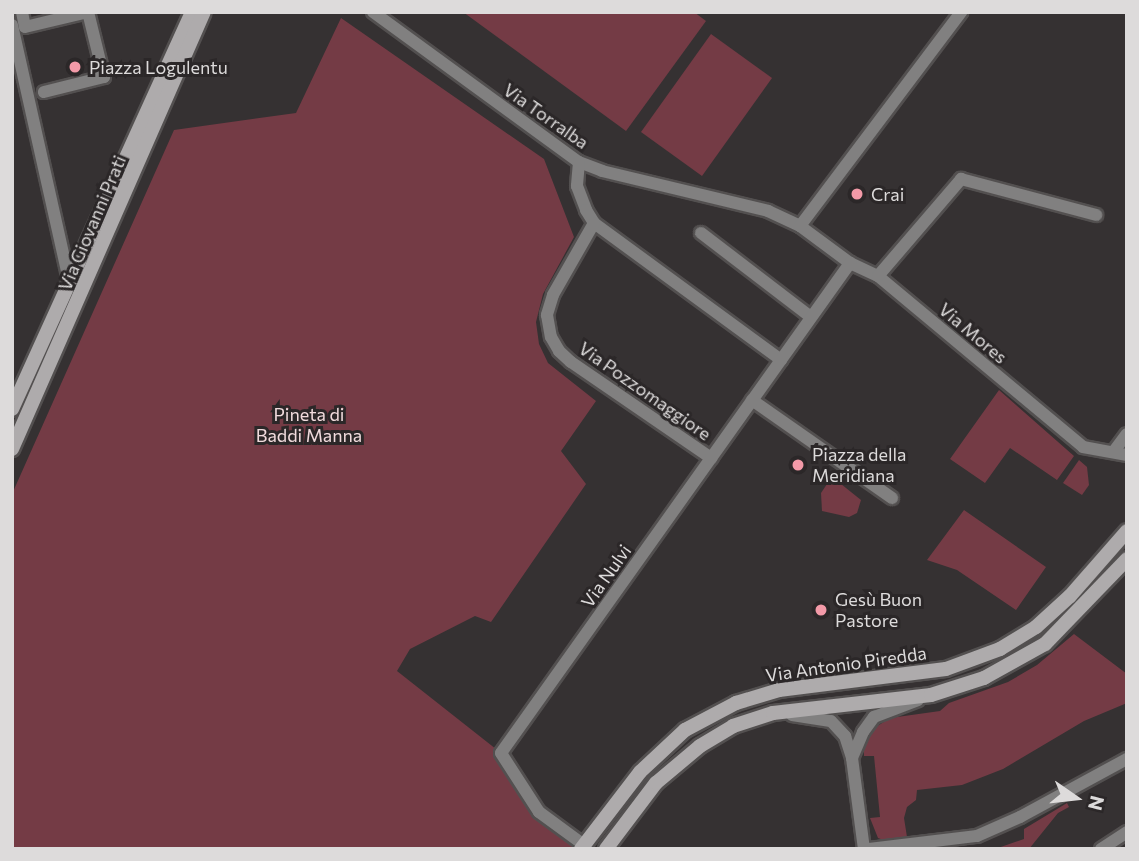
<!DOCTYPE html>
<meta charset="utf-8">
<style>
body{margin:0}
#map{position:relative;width:1139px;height:861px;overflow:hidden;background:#353132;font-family:Commissioner,sans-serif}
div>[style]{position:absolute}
.green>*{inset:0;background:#743b45}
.roads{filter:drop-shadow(2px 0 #535050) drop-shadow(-2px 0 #535050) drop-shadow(0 2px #535050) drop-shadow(0 -2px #535050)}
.street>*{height:12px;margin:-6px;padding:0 6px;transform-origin:6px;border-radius:6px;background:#818080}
.secondary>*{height:14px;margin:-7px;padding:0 7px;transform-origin:7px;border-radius:7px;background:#aeabac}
.dots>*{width:19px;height:19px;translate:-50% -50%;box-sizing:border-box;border:4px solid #2b2728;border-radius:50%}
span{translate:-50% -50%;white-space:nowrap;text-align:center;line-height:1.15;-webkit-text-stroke:6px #2b2728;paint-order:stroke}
.poi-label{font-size:18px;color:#dddbdb}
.left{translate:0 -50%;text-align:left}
.street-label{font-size:18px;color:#dddbdb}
.park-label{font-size:18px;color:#f1dbdd}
.frame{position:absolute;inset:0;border:14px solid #dddbdb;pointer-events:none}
.north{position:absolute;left:1041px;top:763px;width:70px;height:70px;-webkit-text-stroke:5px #2b2728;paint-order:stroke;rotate:104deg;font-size:19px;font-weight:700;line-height:28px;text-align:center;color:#dddbdb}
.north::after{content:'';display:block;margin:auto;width:24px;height:32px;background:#dddbdb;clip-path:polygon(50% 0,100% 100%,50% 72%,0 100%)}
</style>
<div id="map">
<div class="green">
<div style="clip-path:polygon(463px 12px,694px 12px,706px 21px,626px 131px)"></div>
<div style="clip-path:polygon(341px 18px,544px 159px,574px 237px,543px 294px,536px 322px,539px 344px,548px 363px,596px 401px,561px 451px,586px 484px,491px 622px,475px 616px,410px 649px,397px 671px,501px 753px,527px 795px,580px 849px,12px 849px,12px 494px,174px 130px,296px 113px)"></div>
<div style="clip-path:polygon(711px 34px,772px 78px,702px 176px,641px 132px)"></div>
<div style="clip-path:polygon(999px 390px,1074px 456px,1057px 480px,1010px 448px,985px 483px,950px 459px)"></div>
<div style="clip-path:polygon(1079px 460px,1087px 467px,1089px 485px,1082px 495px,1063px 483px)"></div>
<div style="clip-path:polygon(836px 480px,861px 500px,857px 513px,849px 517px,822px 511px,821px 493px,829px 481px)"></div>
<div style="clip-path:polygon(964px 510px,1046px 567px,1016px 610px,957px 570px,927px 560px)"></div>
<div style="clip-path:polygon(1074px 634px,1127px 674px,1127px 703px,1084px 721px,1003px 769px,962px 785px,917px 790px,916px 800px,907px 807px,904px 818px,907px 837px,886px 841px,878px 838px,870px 818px,880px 817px,874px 756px,864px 756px,864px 743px,871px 730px,890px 718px,940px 711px,949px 703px,1008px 682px,1037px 665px)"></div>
<div style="clip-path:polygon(1067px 803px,1069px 807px,1058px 813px,1029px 849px,995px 849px,1024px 839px,1024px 829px)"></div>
</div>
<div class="roads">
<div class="street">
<div style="left:22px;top:12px;width:15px;rotate:79deg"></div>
<div style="left:25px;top:27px;width:65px;rotate:-13.4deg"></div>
<div style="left:88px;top:12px;width:67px;rotate:76.2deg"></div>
<div style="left:104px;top:77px;width:62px;rotate:166deg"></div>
<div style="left:373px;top:12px;width:255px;rotate:36.1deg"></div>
<div style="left:579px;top:162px;width:25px;rotate:21deg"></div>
<div style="left:602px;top:171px;width:171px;rotate:13.5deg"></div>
<div style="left:768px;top:211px;width:35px;rotate:25deg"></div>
<div style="left:800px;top:226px;width:62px;rotate:36.5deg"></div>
<div style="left:850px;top:263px;width:31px;rotate:25deg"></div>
<div style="left:878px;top:276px;width:267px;rotate:39.8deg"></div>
<div style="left:1083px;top:447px;width:45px;rotate:10.3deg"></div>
<div style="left:12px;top:25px;width:265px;rotate:77.4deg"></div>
<div style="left:579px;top:162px;width:24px;rotate:95deg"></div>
<div style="left:577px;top:186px;width:26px;rotate:69deg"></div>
<div style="left:586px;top:210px;width:15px;rotate:58deg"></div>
<div style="left:594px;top:223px;width:232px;rotate:36.2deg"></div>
<div style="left:594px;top:223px;width:83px;rotate:119.7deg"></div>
<div style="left:553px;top:295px;width:21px;rotate:107deg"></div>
<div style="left:547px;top:315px;width:22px;rotate:80deg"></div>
<div style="left:551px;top:337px;width:16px;rotate:60deg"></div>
<div style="left:559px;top:351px;width:16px;rotate:43deg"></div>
<div style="left:571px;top:362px;width:170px;rotate:34.4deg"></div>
<div style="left:800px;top:226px;width:268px;rotate:-53deg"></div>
<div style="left:701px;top:233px;width:138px;rotate:37.4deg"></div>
<div style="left:878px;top:276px;width:128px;rotate:-49.4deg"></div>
<div style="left:961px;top:179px;width:140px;rotate:14.9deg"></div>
<div style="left:752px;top:400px;width:171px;rotate:35deg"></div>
<div style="left:1114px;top:451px;width:21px;rotate:-53deg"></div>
<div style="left:792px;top:715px;width:39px;rotate:9deg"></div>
<div style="left:831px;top:721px;width:21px;rotate:47deg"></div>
<div style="left:845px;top:736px;width:23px;rotate:72deg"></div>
<div style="left:852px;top:758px;width:92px;rotate:82.5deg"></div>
<div style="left:852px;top:758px;width:28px;rotate:-67deg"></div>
<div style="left:863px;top:732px;width:19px;rotate:-54deg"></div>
<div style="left:874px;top:717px;width:47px;rotate:-21.1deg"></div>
<div style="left:584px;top:845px;width:56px;rotate:-143.7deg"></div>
<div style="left:539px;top:812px;width:70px;rotate:-122.8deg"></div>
<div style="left:501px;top:753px;width:602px;rotate:-54.54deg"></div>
<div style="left:869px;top:849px;width:109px;rotate:-6.9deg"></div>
<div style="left:977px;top:836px;width:47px;rotate:-23.8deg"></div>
<div style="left:1020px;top:817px;width:122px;rotate:-28.5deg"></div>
<div style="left:1101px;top:849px;width:31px;rotate:-33deg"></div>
</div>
<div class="secondary">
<div style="left:12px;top:409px;width:436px;rotate:-65.6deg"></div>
<div style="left:12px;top:449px;width:477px;rotate:-66.3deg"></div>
<div style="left:581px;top:849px;width:97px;rotate:-52.5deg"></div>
<div style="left:640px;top:772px;width:62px;rotate:-43deg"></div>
<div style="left:685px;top:730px;width:58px;rotate:-27.9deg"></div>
<div style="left:736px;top:703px;width:45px;rotate:-16.8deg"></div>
<div style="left:779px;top:690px;width:168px;rotate:-7.2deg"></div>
<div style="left:946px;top:669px;width:58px;rotate:-20.3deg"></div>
<div style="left:1000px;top:649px;width:42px;rotate:-31.4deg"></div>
<div style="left:1036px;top:627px;width:46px;rotate:-42.4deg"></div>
<div style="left:1070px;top:596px;width:86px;rotate:-48.8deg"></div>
<div style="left:606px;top:849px;width:83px;rotate:-52.9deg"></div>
<div style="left:656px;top:783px;width:57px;rotate:-40.1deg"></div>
<div style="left:700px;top:746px;width:39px;rotate:-31deg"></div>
<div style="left:733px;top:726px;width:42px;rotate:-18deg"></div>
<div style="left:773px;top:713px;width:159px;rotate:-6.5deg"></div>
<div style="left:931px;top:695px;width:56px;rotate:-17.8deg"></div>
<div style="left:984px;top:678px;width:70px;rotate:-29.1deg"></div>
<div style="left:1045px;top:644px;width:118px;rotate:-46deg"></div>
</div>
</div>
<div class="dots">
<div style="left:75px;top:67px;background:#f39aa8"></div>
<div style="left:857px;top:194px;background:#f39aa8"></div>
<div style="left:798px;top:465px;background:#f39aa8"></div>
<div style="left:821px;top:610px;background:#f39aa8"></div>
</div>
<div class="poi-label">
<span class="left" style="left:89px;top:67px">Piazza Logulentu</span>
<span class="left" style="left:871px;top:194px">Crai</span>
<span class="left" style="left:812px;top:465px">Piazza della<br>Meridiana</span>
<span class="left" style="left:835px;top:610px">Gesù Buon<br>Pastore</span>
</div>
<div class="street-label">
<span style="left:546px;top:116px;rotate:35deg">Via Torralba</span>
<span style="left:92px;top:223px;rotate:-67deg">Via Giovanni Prati</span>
<span style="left:973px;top:333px;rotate:40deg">Via Mores</span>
<span style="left:645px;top:391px;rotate:35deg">Via Pozzomaggiore</span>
<span style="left:606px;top:576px;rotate:-55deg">Via Nulvi</span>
<span style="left:846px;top:664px;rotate:-8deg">Via Antonio Piredda</span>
</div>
<div class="park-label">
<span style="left:309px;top:425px">Pineta di<br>Baddi Manna</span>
</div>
<div class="frame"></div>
<div class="north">N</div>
</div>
